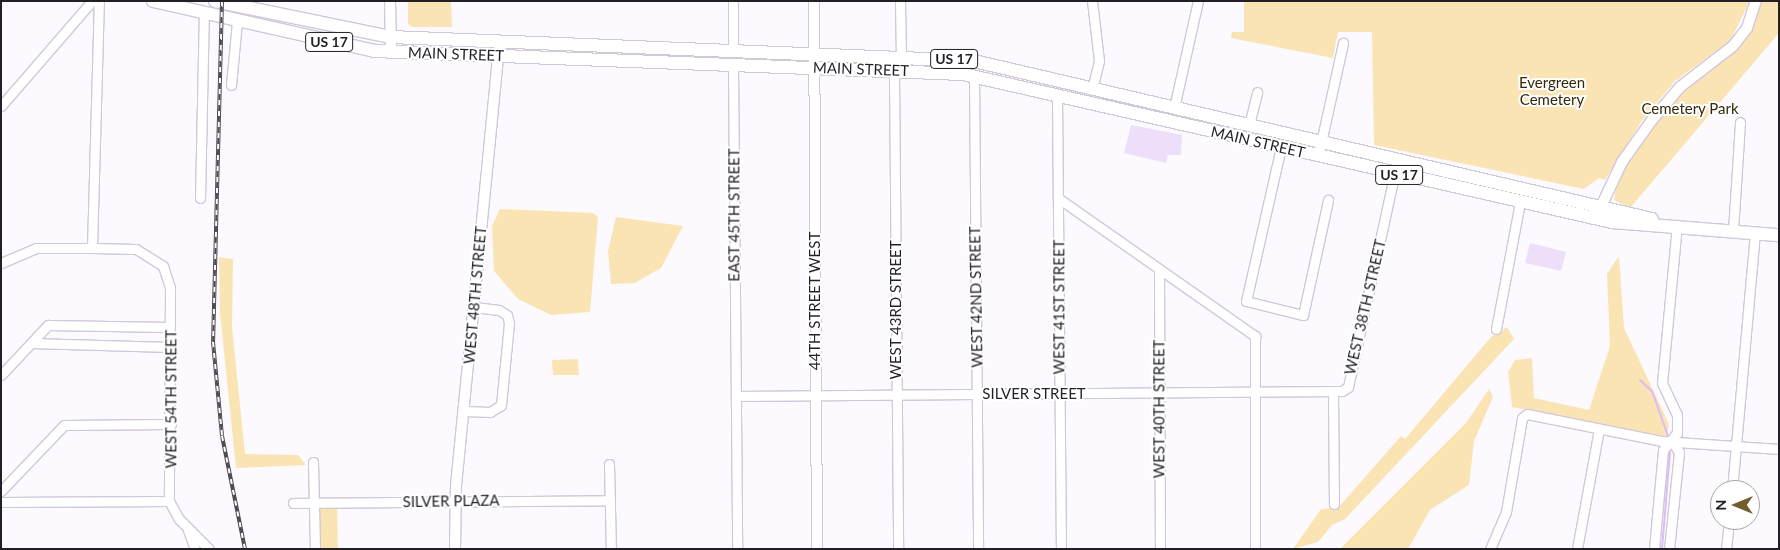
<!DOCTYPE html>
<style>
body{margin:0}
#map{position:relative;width:1780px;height:550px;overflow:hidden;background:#fcfafe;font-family:Lato,sans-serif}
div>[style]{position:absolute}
.green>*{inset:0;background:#fbe4b3}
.stream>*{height:2px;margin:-1px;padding:0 1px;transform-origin:1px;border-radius:1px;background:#dcbaf9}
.building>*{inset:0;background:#eddff9}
.roads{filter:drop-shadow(1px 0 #d1c8da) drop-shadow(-1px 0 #d1c8da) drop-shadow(0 1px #d1c8da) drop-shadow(0 -1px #d1c8da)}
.minor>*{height:9px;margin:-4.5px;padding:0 4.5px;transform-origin:4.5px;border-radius:4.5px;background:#fff}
.tertiary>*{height:10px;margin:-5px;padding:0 5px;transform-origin:5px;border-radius:5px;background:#fff}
.primary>*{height:12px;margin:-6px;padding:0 6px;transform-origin:6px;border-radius:6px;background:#fff}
.rail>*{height:4px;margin-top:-2px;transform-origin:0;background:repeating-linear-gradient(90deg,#fff 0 5.5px,#4f4b52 0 11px);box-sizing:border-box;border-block:1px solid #4f4b52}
span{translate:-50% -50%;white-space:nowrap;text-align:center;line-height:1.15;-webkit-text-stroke:4px #fff;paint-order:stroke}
.shield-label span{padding:1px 4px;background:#fff;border:1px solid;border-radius:4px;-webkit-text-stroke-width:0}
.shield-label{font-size:14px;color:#231f26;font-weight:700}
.street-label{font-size:15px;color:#231f26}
.park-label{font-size:15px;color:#36290a}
.frame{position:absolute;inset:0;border:2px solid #231f26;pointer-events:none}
.north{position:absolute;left:1710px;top:480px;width:50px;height:50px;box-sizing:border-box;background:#fff;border:1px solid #a7a5a8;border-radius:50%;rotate:270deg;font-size:14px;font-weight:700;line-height:20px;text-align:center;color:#231f26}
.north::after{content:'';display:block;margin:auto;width:18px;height:22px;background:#725d2c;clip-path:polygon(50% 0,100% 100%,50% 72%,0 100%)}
</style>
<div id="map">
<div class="green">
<div style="clip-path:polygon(408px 1px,451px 1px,452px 27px,413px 27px,408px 24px)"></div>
<div style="clip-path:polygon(1244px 1px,1750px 1px,1730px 41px,1675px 81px,1641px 122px,1605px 180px,1599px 178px,1584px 189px,1374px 145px,1372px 32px,1338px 32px,1333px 58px,1231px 38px,1232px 32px,1244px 32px)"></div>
<div style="clip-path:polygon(1759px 1px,1779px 1px,1779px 33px,1630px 208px,1614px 200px,1619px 173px,1680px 91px,1726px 58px,1745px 36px)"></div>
<div style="clip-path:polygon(500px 209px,593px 213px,598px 217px,590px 312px,551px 315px,518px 299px,494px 271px,492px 226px)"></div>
<div style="clip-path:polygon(616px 217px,683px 226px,661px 268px,635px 283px,611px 284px,608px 251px)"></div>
<div style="clip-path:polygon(1619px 256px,1624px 328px,1669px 424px,1666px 438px,1512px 407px,1508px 372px,1515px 360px,1532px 358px,1534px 398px,1589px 410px,1610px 346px,1607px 274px)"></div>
<div style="clip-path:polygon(219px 257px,233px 259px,232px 327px,245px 454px,298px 455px,306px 465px,236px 468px,220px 313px)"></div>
<div style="clip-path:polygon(1507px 327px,1514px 339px,1345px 519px,1332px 525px,1318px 542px,1293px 549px,1321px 509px,1338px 508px,1401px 436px,1405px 439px,1491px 337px)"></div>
<div style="clip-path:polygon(578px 359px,579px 375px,553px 375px,552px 360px)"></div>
<div style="clip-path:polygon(1489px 389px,1493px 397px,1474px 441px,1469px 485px,1430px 510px,1408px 549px,1340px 549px,1466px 423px)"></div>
<div style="clip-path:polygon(316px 506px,337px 506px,338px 549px,318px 549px)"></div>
</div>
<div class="stream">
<div style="left:1640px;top:380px;width:16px;rotate:43deg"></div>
<div style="left:1652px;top:391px;width:48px;rotate:70.4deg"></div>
<div style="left:1662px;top:549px;width:97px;rotate:-85.3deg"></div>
</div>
<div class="building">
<div style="clip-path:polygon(1131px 125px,1182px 135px,1181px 155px,1168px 155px,1166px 163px,1124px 153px)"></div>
<div style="clip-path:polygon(1530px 243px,1566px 252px,1561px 271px,1525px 263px)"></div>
</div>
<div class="roads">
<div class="minor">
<div style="left:733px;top:1px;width:49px;rotate:90deg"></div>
<div style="left:900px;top:1px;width:55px;rotate:89deg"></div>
<div style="left:1092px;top:1px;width:60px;rotate:83.3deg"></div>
<div style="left:1099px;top:61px;width:29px;rotate:104deg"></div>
<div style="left:733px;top:65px;width:484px;rotate:89.5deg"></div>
<div style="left:894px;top:71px;width:478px;rotate:89.5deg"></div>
<div style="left:974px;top:76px;width:473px;rotate:89.5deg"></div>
<div style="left:231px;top:85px;width:64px;rotate:-84.6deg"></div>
<div style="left:1057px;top:95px;width:454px;rotate:89.5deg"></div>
<div style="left:1px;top:106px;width:139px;rotate:-49.1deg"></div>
<div style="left:1174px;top:108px;width:110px;rotate:-77.4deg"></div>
<div style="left:1249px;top:125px;width:34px;rotate:-76deg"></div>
<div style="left:1281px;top:147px;width:158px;rotate:102.8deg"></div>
<div style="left:1246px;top:301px;width:59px;rotate:13.8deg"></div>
<div style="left:1303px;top:315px;width:118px;rotate:-77.7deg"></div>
<div style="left:1318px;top:156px;width:116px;rotate:-77.5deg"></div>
<div style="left:200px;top:198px;width:185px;rotate:-88.8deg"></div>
<div style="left:1058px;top:198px;width:241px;rotate:35deg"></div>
<div style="left:1255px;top:336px;width:213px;rotate:90deg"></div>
<div style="left:1733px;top:231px;width:109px;rotate:-86.3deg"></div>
<div style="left:92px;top:248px;width:247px;rotate:-88.4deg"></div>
<div style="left:1px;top:263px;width:38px;rotate:-23deg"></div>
<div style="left:36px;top:248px;width:56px"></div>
<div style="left:92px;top:248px;width:44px;rotate:1.3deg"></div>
<div style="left:136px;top:249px;width:32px;rotate:32deg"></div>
<div style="left:163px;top:266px;width:23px;rotate:72deg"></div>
<div style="left:170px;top:288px;width:213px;rotate:90.3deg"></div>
<div style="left:169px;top:501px;width:21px;rotate:61deg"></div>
<div style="left:179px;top:519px;width:42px;rotate:45deg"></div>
<div style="left:1159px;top:269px;width:280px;rotate:89.8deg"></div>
<div style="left:1496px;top:329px;width:129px;rotate:-79.3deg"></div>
<div style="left:31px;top:343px;width:139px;rotate:1.6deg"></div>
<div style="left:1px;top:375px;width:69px;rotate:-46.8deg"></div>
<div style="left:48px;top:325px;width:122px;rotate:0.9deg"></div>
<div style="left:1333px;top:392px;width:112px;rotate:89.5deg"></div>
<div style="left:736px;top:396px;width:606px;rotate:-0.47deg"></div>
<div style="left:1342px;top:391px;width:7px;rotate:-34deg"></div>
<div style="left:1348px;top:387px;width:225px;rotate:-77.7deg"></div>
<div style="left:464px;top:411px;width:26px;rotate:2deg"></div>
<div style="left:490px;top:412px;width:13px;rotate:-32deg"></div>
<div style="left:501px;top:405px;width:82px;rotate:-84.4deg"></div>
<div style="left:509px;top:323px;width:8px;rotate:-104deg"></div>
<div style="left:507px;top:315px;width:9px;rotate:-148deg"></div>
<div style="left:499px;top:310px;width:25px;rotate:-173deg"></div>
<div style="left:313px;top:462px;width:87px;rotate:88.7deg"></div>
<div style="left:609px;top:464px;width:85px;rotate:88.7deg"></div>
<div style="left:1732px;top:490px;width:258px;rotate:-84.9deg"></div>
<div style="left:1px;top:491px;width:91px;rotate:-46.3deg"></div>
<div style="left:64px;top:425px;width:107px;rotate:-0.5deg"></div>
<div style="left:1px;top:502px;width:168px;rotate:-0.3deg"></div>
<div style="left:293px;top:503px;width:317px;rotate:-0.5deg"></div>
<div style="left:188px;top:530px;width:20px;rotate:70deg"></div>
<div style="left:1490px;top:549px;width:40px;rotate:-66.6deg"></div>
<div style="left:1506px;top:512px;width:95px;rotate:-80.3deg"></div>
<div style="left:1522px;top:418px;width:6px;rotate:-39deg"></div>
<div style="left:1527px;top:414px;width:138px;rotate:11.3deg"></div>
<div style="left:1662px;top:441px;width:117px;rotate:3.9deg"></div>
<div style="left:1577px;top:549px;width:122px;rotate:-79.6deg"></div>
<div style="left:1654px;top:549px;width:99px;rotate:-84.8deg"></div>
<div style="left:1663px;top:450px;width:22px;rotate:-51deg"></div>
<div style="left:1677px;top:433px;width:18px;rotate:-90deg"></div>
<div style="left:1677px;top:415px;width:35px;rotate:-115deg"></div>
<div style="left:1662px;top:383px;width:159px;rotate:-84.6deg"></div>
<div style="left:1669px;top:549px;width:98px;rotate:-84.1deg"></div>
<div style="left:1679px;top:452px;width:12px;rotate:-125deg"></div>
<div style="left:1726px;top:549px;width:29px;rotate:-84deg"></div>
</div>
<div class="tertiary">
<div style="left:390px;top:1px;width:51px;rotate:88.9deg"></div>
<div style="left:814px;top:1px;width:548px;rotate:89.69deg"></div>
<div style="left:1598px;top:213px;width:56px;rotate:-64.8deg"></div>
<div style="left:1622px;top:162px;width:52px;rotate:-54.5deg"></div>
<div style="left:1652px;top:120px;width:43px;rotate:-49.7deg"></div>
<div style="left:1680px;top:87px;width:67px;rotate:-37.7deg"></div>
<div style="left:1733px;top:46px;width:23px;rotate:-52deg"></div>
<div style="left:1747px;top:28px;width:28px;rotate:-72deg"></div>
<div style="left:455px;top:549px;width:63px;rotate:-89.1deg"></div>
<div style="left:456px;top:486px;width:447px;rotate:-84.4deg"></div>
</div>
<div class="primary">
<div style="left:153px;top:1px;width:227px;rotate:12.7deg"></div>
<div style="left:374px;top:51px;width:589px;rotate:2.24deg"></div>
<div style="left:963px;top:74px;width:666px;rotate:12.85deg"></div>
<div style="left:1612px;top:222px;width:168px;rotate:4.5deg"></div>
<div style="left:215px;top:1px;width:180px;rotate:11.6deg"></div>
<div style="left:391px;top:37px;width:583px;rotate:2.36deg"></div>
<div style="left:974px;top:61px;width:696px;rotate:13.12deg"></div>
</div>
</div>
<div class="rail">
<div style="left:222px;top:1px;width:341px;rotate:91.5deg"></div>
<div style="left:213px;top:342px;width:94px;rotate:84.5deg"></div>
<div style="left:222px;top:436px;width:115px;rotate:78.5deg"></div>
</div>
<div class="shield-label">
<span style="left:329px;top:42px">US 17</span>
<span style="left:954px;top:59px">US 17</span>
<span style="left:1399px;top:175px">US 17</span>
</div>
<div class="street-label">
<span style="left:456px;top:54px;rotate:2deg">MAIN STREET</span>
<span style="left:861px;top:69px;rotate:2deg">MAIN STREET</span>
<span style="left:1258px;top:142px;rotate:13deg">MAIN STREET</span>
<span style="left:734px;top:215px;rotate:-90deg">EAST 45TH STREET</span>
<span style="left:475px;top:295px;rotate:-85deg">WEST 48TH STREET</span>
<span style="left:976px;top:297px;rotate:-91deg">WEST 42ND STREET</span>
<span style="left:815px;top:301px;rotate:-90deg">44TH STREET WEST</span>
<span style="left:1059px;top:307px;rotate:-90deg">WEST 41ST STREET</span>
<span style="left:1365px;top:307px;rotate:-77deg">WEST 38TH STREET</span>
<span style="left:896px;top:310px;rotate:-90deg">WEST 43RD STREET</span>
<span style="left:1034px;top:394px">SILVER STREET</span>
<span style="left:171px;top:399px;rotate:-90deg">WEST 54TH STREET</span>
<span style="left:1159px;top:409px;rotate:-90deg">WEST 40TH STREET</span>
<span style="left:451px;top:501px;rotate:-1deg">SILVER PLAZA</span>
</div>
<div class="park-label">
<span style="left:1552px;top:91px">Evergreen<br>Cemetery</span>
<span style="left:1690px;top:109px">Cemetery Park</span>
</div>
<div class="frame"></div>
<div class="north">N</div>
</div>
